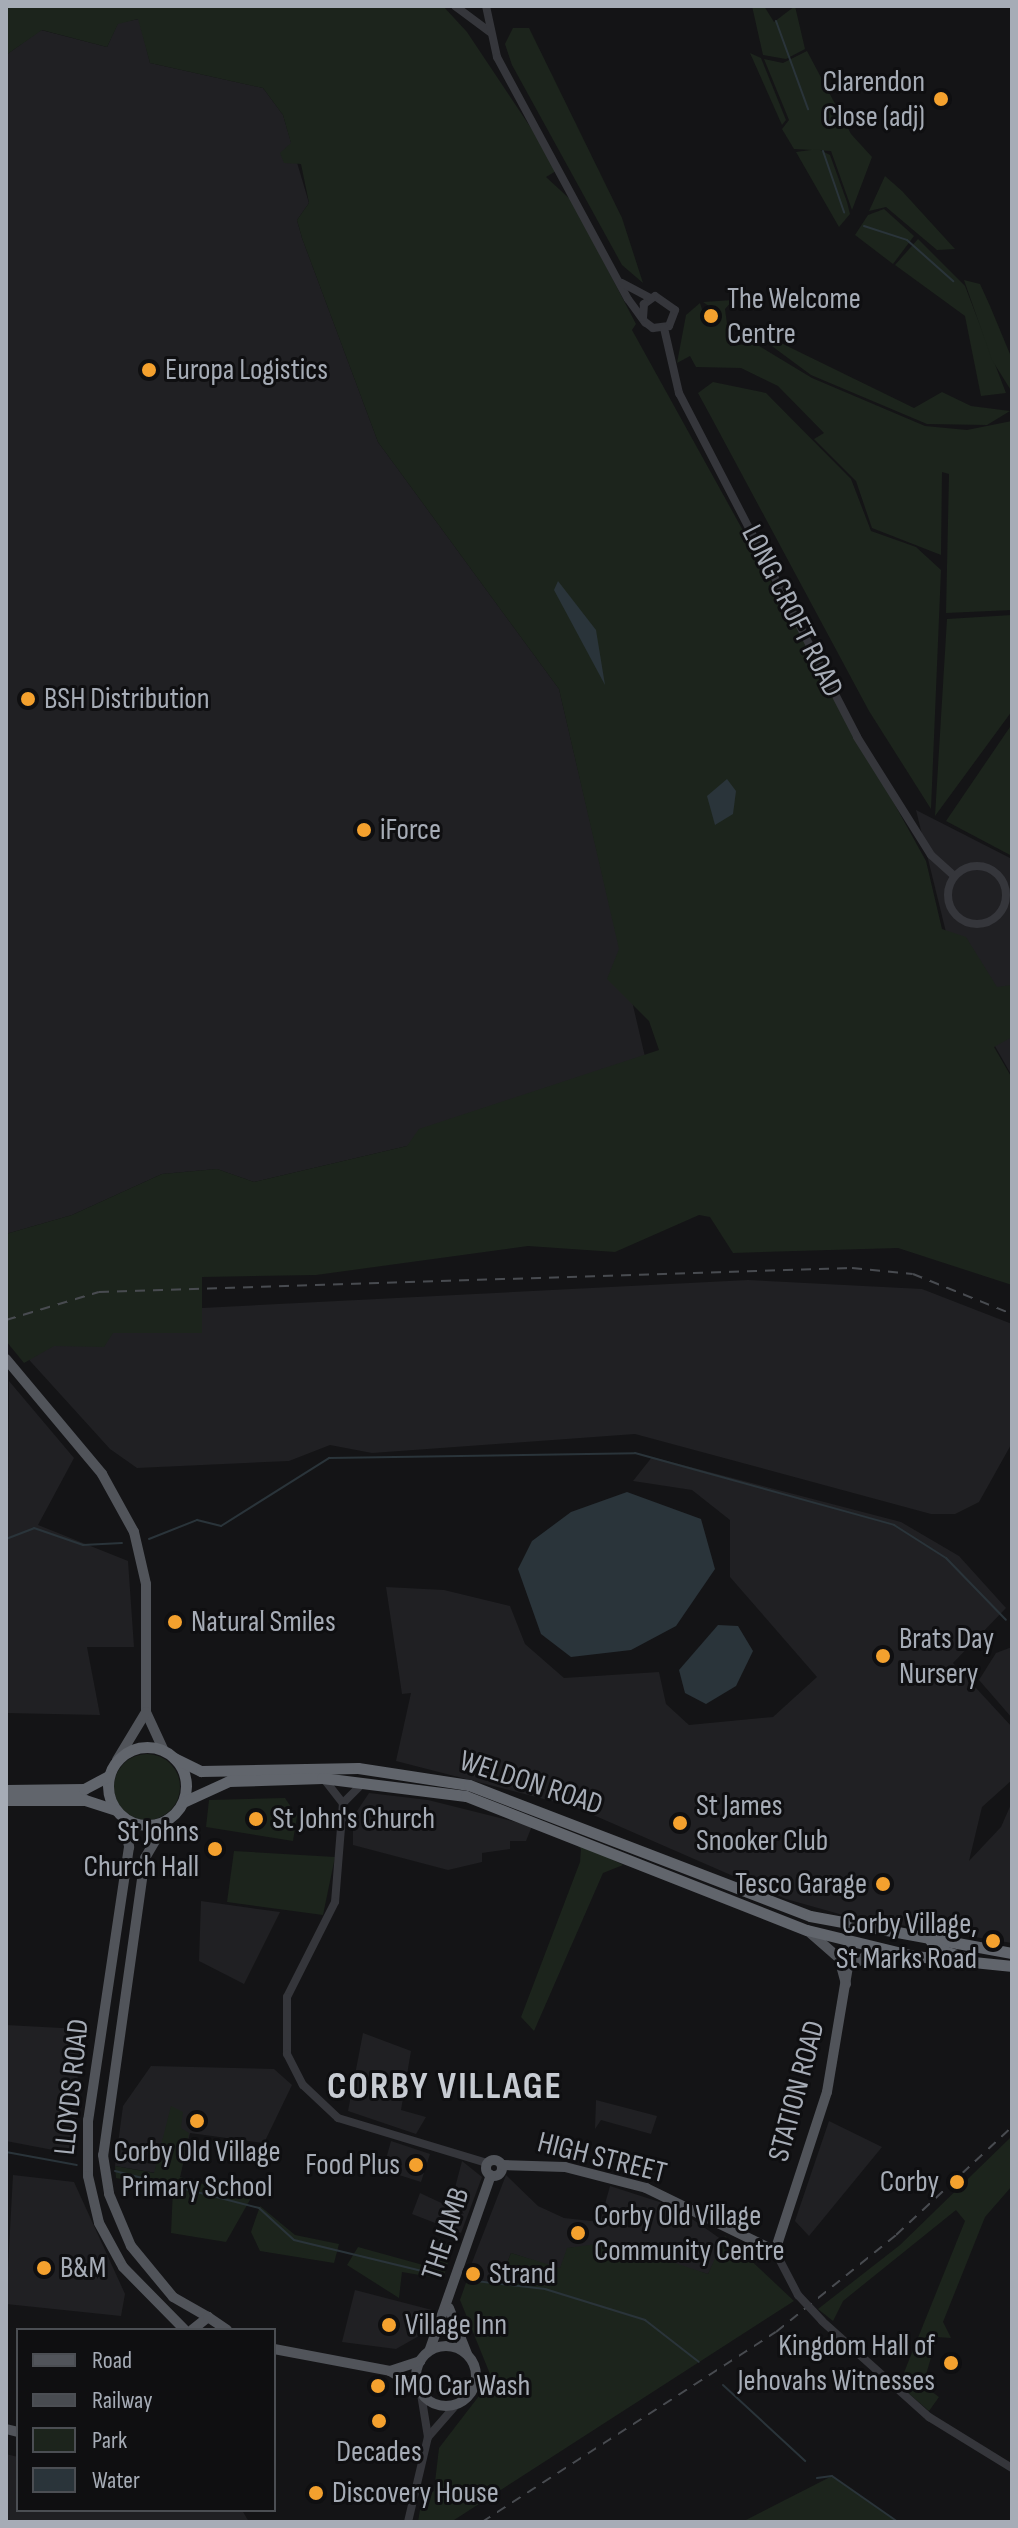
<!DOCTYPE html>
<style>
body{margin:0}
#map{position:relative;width:1018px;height:2528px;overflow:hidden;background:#141416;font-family:"Sofia Sans Condensed",sans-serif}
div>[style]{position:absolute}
.built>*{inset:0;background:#202023}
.green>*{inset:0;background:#1c241c}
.round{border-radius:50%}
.water>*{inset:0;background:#2a343a}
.stream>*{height:2px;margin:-1px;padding:0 1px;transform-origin:1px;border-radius:1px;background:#2a343a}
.minor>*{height:8px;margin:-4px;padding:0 4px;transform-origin:4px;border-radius:4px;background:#35363b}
.minor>.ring{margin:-4px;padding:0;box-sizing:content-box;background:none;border:8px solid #35363b;border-radius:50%}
.major>*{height:10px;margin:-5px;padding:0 5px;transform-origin:5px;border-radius:5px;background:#51545a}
.major>.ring{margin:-5px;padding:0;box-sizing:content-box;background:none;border:10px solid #51545a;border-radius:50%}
.highway>*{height:11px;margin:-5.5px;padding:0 5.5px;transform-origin:5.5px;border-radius:5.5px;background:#61656c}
.highway>.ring{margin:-5.5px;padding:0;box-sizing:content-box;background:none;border:11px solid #61656c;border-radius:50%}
.rail>*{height:2px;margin-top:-1px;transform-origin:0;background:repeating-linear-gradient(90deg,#484b50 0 10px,transparent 0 18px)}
.minor-bridge>*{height:8px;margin:-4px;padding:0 4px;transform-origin:4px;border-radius:4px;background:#35363b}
.dots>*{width:22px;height:22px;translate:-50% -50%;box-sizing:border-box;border:4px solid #0f0f11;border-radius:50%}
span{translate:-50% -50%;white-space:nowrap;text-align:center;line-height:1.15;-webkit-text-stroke:6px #0f0f11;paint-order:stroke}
.poi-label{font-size:30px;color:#a6acb6}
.right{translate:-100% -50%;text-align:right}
.left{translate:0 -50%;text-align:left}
.street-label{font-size:30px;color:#a6acb6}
.district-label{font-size:38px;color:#c7cbd2;font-weight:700;letter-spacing:2px}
.frame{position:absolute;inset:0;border:8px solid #a6acb6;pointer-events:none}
.legend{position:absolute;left:16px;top:2328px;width:260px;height:184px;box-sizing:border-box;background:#0f0f11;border:2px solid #4b4e53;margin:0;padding:10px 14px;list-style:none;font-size:24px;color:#a6acb6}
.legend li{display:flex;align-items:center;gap:16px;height:40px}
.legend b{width:40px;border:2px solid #4b4e53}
</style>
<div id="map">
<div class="built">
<div style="clip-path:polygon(139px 19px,150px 63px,263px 88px,283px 115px,309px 203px,297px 220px,302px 238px,378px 442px,559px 689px,646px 1061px,407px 1146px,254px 1182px,217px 1169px,162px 1174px,72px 1215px,6px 1234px,6px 55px,41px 30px,107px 47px,118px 23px)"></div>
<div style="clip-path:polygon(916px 810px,1012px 859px,1012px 1076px,958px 981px)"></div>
<div style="clip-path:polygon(748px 1280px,922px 1289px,1012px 1324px,1012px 1443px,979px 1502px,955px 1514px,931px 1514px,635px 1434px,372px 1453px,330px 1445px,289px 1461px,137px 1468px,110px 1449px,12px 1341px,85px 1314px)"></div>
<div style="clip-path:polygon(9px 1381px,74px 1458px,38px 1525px,128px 1561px,134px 1647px,87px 1647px,100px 1715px,6px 1713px)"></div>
<div style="clip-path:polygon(652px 1457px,901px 1522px,959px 1556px,1006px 1608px,953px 1663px,1012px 1727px,1012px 1780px,982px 1807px,969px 1861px,1001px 1827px,1012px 1802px,1012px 1943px,850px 1917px,786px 1899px,575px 1807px,396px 1761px,411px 1693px,402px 1694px,386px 1587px,444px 1590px,510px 1606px,525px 1644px,564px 1678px,659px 1672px,666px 1704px,689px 1725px,773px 1717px,817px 1677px,730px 1577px,730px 1520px,692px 1490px,633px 1481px)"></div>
<div style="clip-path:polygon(1012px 1647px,1012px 1718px,979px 1680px,996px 1653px)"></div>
<div style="clip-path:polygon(369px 1793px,428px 1800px,532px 1826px,526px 1841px,510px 1841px,510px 1849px,482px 1853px,482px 1862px,448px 1870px,353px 1845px,353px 1817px)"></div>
<div style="clip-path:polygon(201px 1901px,280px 1912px,244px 1984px,199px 1961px)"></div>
<div style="clip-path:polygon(6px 2025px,80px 2029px,74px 2154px,6px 2141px)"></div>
<div style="clip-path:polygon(363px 2033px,411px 2051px,401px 2110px,426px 2117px,416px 2134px,348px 2111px)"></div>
<div style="clip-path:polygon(151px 2066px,274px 2069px,292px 2085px,264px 2143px,190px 2133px,180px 2177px,115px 2166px,123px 2106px)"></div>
<div style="clip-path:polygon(596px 2100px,657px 2116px,651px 2134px,601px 2120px,595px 2129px)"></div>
<div style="clip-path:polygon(829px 2121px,882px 2147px,809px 2236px,795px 2221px)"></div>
<div style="clip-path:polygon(391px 2141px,430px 2154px,421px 2182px,399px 2175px,402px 2164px,386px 2159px)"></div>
<div style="clip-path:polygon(462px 2161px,482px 2177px,461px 2233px,412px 2214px,420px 2193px,450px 2207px)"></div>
<div style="clip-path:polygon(13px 2175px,74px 2182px,125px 2294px,121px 2316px,6px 2304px)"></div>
<div style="clip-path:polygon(506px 2175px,538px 2206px,564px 2218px,600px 2222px,610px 2186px,675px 2207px,725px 2242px,708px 2274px,610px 2246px,568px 2248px,560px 2269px,511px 2253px,499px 2283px,466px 2278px)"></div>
<div style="clip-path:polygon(355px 2290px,432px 2310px,433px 2328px,396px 2349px,342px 2342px)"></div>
<div style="clip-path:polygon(6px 2454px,18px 2457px,18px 2510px,242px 2510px,249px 2522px,6px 2522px)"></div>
</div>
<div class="green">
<div style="clip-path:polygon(6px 6px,443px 6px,467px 32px,535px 134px,556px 171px,546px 177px,572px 201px,636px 324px,632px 330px,926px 861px,942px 929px,966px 937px,997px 987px,1012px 985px,1012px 1037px,994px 1047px,1012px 1078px,1012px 1285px,898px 1248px,733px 1253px,710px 1217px,699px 1215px,615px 1252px,528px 1246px,316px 1275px,202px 1277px,202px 1333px,113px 1333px,104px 1347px,54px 1346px,24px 1363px,6px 1341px,6px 1234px,72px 1215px,162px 1174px,217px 1169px,254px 1182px,407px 1146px,419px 1129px,659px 1050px,649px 1021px,607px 979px,619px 949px,559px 689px,378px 442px,302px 238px,297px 220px,309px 203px,301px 164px,284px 163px,280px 153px,291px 143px,283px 115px,263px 88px,150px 63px,138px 19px,118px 24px,107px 47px,42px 30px,6px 55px)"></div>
<div style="clip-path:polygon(752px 6px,764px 6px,774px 22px,795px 6px,805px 49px,786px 59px,763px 55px)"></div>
<div style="clip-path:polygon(513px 28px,529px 28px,622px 218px,643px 283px,622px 265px,512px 65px,505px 44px)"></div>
<div style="clip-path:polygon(807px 51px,851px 134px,872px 157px,852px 210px,831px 151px,794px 149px,782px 129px,789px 120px,764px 59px,783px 63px)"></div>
<div style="clip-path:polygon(750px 53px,761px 58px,786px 120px,782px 125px)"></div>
<div style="clip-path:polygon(818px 149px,830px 155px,847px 202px,850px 214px,839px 227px,796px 152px)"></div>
<div style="clip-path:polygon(885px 176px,902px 191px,955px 249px,937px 250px,886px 207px,869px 211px)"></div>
<div style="clip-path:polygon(884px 209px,914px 236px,893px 264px,855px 235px,868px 215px)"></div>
<div style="clip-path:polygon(918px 239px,965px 286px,1006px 393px,981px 396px,965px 316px,895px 265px)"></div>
<div style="clip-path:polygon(964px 280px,980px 284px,990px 306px,1012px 359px,1012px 392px,992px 360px)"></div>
<div style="clip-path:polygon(733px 300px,725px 309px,730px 346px,754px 343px,812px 378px,925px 426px,967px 430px,1012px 421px,1012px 610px,946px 613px,949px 474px,942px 472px,941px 555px,872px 528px,856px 481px,814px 439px,824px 433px,778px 386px,741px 368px,696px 367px,690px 356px,677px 363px,686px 315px,700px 303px,707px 325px,722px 315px,703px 302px)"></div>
<div style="clip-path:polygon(742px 324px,914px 408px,942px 392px,971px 406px,1010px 411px,987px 425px,927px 424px,811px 375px)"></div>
<div style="clip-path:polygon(713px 382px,766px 393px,851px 479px,871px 531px,916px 547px,941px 570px,931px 809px,869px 711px,710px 415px,698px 393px)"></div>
<div style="clip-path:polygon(1012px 615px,1012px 711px,935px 816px,947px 619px)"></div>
<div style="clip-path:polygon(1012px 724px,1012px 856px,946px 821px)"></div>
<div class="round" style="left:114px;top:1754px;width:66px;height:66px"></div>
<div style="clip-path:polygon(285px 1798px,297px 1816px,293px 1841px,206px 1827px,209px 1800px)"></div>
<div style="clip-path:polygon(570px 1838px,623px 1865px,603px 1873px,534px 2031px,521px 2017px,580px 1862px,581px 1849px)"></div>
<div style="clip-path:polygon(234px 1851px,335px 1857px,323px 1915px,227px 1902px)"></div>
<div style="clip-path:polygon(171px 2106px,183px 2112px,181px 2128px,189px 2133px,180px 2177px,251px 2198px,226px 2242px,171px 2233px,173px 2189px,116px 2178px,115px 2166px,154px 2173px)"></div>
<div style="clip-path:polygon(1012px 2136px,1012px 2186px,985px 2217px,943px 2322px,951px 2338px,937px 2337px,923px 2385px,939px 2397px,929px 2411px,899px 2385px,965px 2221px,956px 2210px,843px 2301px,833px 2321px,818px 2309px,900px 2245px)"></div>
<div style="clip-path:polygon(260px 2206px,295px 2235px,339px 2244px,334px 2263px,260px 2251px,251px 2232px)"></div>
<div style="clip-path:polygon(725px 2236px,794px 2301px,451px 2522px,418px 2522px,422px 2497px,434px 2491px,439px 2448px,492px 2379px,460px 2300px,467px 2280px,499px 2283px,511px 2253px,560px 2268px,567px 2248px,612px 2242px,708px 2274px)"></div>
<div style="clip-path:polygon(439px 2239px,452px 2249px,443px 2279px,402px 2272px,399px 2298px,347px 2265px,358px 2247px,434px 2268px)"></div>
<div style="clip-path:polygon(832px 2476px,898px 2522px,742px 2522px)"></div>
</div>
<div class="water">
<div style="clip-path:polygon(558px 581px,596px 630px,605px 685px,554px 590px)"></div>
<div style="clip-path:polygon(727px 779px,736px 791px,733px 814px,715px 825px,707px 796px)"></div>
<div style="clip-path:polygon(627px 1492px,701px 1519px,715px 1569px,676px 1626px,631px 1650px,571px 1657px,541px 1634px,518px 1569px,532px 1541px,571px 1512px)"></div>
<div style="clip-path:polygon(718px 1625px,738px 1626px,753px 1651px,736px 1686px,706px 1704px,685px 1693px,679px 1670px)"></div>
</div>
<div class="stream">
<div style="left:776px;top:21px;width:94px;rotate:70deg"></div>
<div style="left:823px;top:151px;width:65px;rotate:71deg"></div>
<div style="left:864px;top:226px;width:45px;rotate:18deg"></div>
<div style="left:907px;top:240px;width:62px;rotate:41.7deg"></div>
<div style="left:6px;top:1539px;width:30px;rotate:-21deg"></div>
<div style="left:34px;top:1528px;width:52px;rotate:19.1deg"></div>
<div style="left:83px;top:1545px;width:39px;rotate:-3deg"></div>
<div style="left:149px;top:1539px;width:52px;rotate:-21.6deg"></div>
<div style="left:197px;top:1520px;width:25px;rotate:14deg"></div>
<div style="left:221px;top:1526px;width:128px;rotate:-32.2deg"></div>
<div style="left:329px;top:1458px;width:306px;rotate:-0.9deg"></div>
<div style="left:635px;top:1453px;width:269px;rotate:15.5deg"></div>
<div style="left:894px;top:1525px;width:62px;rotate:32.4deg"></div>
<div style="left:946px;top:1558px;width:86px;rotate:45.9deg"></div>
<div style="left:6px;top:2152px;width:72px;rotate:10.4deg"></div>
<div style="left:115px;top:2171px;width:149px;rotate:14.4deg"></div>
<div style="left:259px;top:2208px;width:47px;rotate:42.4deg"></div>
<div style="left:294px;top:2240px;width:153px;rotate:13.6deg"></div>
<div style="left:467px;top:2280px;width:79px;rotate:6.6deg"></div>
<div style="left:545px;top:2289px;width:105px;rotate:17.2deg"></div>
<div style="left:645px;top:2320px;width:68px;rotate:37.9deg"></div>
<div style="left:723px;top:2385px;width:112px;rotate:42.8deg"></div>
<div style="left:817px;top:2478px;width:15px;rotate:-8deg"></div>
<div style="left:832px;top:2476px;width:80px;rotate:34.9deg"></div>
</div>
<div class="minor">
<div style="left:455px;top:6px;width:44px;rotate:36.6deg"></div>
<div style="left:486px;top:6px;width:52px;rotate:77.8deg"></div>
<div style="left:497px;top:57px;width:275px;rotate:61.6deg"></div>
<div style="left:628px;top:299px;width:29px;rotate:54deg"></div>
<div style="left:645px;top:322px;width:10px;rotate:37deg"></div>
<div style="left:653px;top:328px;width:16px;rotate:-7deg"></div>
<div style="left:669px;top:326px;width:17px;rotate:-69deg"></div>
<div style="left:675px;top:310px;width:24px;rotate:-145deg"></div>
<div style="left:655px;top:296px;width:14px;rotate:144deg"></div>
<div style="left:644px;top:304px;width:14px;rotate:94deg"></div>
<div style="left:622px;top:283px;width:32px;rotate:28deg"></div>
<div style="left:664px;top:328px;width:67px;rotate:77deg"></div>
<div style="left:679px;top:393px;width:387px;rotate:62.6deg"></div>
<div style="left:857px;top:737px;width:139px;rotate:57.9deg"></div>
<div style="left:931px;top:855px;width:31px;rotate:42deg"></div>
<div class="ring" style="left:948px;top:866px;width:50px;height:50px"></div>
<div style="left:324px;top:1779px;width:31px;rotate:52deg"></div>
<div style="left:363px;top:1783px;width:28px;rotate:135deg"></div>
<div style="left:343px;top:1803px;width:99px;rotate:94.6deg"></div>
<div style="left:335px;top:1902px;width:106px;rotate:116.8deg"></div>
<div style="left:287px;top:1997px;width:57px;rotate:90deg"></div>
<div style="left:287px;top:2054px;width:35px;rotate:63deg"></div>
<div style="left:303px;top:2085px;width:48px;rotate:43.3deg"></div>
<div style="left:338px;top:2118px;width:156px;rotate:16.8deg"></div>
<div style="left:775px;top:2251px;width:50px;rotate:62.4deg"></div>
<div style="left:822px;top:2321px;width:144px;rotate:41.9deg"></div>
<div style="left:929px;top:2417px;width:97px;rotate:31.6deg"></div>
<div style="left:428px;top:2437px;width:43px;rotate:-48.8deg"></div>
<div style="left:408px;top:2522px;width:87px;rotate:-76.8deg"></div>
<div style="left:428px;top:2437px;width:44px;rotate:-99.2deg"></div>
</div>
<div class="major">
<div style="left:6px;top:1359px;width:150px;rotate:50.1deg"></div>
<div style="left:102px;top:1474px;width:66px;rotate:61.1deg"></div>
<div style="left:134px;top:1532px;width:53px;rotate:77deg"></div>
<div style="left:146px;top:1584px;width:128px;rotate:90deg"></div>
<div style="left:146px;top:1712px;width:43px;rotate:65.2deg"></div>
<div style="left:117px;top:1760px;width:56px;rotate:-58.9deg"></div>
<div style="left:123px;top:1818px;width:30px;rotate:78deg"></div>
<div style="left:129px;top:1847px;width:276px;rotate:98.5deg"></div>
<div style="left:88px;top:2120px;width:56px;rotate:90deg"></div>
<div style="left:88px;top:2176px;width:48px;rotate:76.8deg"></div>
<div style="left:99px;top:2223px;width:50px;rotate:61.4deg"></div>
<div style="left:123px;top:2267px;width:88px;rotate:45.5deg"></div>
<div style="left:168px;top:1819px;width:45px;rotate:120.5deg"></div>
<div style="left:145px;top:1858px;width:300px;rotate:98deg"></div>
<div style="left:103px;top:2155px;width:39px;rotate:81deg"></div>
<div style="left:109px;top:2194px;width:56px;rotate:67.1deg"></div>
<div style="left:131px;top:2246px;width:66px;rotate:50.5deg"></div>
<div style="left:173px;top:2297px;width:40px;rotate:29.7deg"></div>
<div style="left:808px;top:1931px;width:41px;rotate:41.1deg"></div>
<div style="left:839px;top:1958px;width:27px;rotate:75deg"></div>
<div style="left:854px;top:1964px;width:27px;rotate:-34deg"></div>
<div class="ring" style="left:486px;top:2160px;width:6px;height:6px"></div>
<div style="left:502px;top:2165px;width:63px;rotate:1.8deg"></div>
<div style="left:565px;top:2167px;width:84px;rotate:14.5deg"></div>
<div style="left:646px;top:2188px;width:144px;rotate:26deg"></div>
<div style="left:775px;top:2251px;width:167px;rotate:-71.9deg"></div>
<div style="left:827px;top:2092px;width:151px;rotate:-80.5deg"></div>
<div style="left:449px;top:2308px;width:49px;rotate:68.6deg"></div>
<div style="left:192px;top:2330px;width:21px;rotate:-39deg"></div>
<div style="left:208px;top:2317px;width:23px;rotate:34deg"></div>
<div class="ring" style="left:416px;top:2346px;width:50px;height:50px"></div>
<div style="left:274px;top:2349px;width:118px;rotate:10.7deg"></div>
<div style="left:390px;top:2371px;width:33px;rotate:31deg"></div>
<div style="left:430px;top:2349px;width:184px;rotate:-70.7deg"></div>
<div style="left:390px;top:2371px;width:32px;rotate:-18deg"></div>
<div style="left:6px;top:2429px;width:12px;rotate:14deg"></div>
</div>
<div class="highway">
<div class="ring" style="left:108px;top:1747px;width:67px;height:67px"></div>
<div style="left:174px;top:1758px;width:30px;rotate:26deg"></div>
<div style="left:201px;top:1771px;width:157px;rotate:-1.1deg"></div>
<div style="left:358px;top:1768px;width:112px;rotate:8.7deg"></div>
<div style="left:469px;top:1785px;width:365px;rotate:21deg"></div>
<div style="left:810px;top:1916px;width:205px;rotate:10.4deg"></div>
<div style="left:6px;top:1790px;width:78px;rotate:-0.7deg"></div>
<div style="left:84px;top:1789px;width:27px;rotate:-28deg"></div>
<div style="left:6px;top:1800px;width:79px"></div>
<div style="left:85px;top:1800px;width:32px;rotate:18deg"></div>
<div style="left:183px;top:1802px;width:51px;rotate:-24.5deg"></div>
<div style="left:229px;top:1781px;width:93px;rotate:-1.8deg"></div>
<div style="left:322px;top:1778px;width:145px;rotate:7.1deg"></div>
<div style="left:466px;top:1796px;width:366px;rotate:21.5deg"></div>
<div style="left:807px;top:1930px;width:110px;rotate:13.7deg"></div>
<div style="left:914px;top:1956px;width:99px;rotate:5.8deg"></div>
<div style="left:929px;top:1938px;width:12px;rotate:59deg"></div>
<div style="left:935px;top:1948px;width:29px;rotate:18deg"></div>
</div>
<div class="rail">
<div style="left:6px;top:1320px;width:97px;rotate:-16.8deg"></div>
<div style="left:99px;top:1292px;width:753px;rotate:-1.83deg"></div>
<div style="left:852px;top:1268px;width:61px;rotate:5.6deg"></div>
<div style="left:913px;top:1274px;width:107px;rotate:22deg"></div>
<div style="left:482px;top:2522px;width:350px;rotate:-32.9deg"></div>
<div style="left:776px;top:2332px;width:154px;rotate:-38.9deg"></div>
<div style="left:896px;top:2235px;width:158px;rotate:-43deg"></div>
</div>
<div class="minor-bridge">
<div style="left:798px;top:2295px;width:35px;rotate:47deg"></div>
</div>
<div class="dots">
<div style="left:941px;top:99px;background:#f4a12e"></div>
<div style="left:711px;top:316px;background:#f4a12e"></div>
<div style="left:149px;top:370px;background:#f4a12e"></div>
<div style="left:28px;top:699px;background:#f4a12e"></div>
<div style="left:364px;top:830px;background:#f4a12e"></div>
<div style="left:175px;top:1622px;background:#f4a12e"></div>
<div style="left:883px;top:1656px;background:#f4a12e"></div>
<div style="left:256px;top:1819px;background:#f4a12e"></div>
<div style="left:680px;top:1823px;background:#f4a12e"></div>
<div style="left:215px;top:1849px;background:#f4a12e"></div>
<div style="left:883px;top:1884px;background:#f4a12e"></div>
<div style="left:993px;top:1941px;background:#f4a12e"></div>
<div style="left:197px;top:2121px;background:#f4a12e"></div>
<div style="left:416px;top:2165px;background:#f4a12e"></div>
<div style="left:957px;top:2182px;background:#f4a12e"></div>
<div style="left:578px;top:2233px;background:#f4a12e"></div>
<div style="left:44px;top:2268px;background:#f4a12e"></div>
<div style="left:473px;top:2274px;background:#f4a12e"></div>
<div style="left:389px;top:2325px;background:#f4a12e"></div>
<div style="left:951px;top:2363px;background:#f4a12e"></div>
<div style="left:378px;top:2386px;background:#f4a12e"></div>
<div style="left:379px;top:2421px;background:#f4a12e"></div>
<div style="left:316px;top:2493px;background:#f4a12e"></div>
</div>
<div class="poi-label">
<span class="right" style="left:925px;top:99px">Clarendon<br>Close (adj)</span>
<span class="left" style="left:727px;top:316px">The Welcome<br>Centre</span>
<span class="left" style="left:165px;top:370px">Europa Logistics</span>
<span class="left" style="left:44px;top:699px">BSH Distribution</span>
<span class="left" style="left:380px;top:830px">iForce</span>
<span class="left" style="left:191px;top:1622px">Natural Smiles</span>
<span class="left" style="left:899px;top:1656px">Brats Day<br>Nursery</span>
<span class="left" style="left:696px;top:1823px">St James<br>Snooker Club</span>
<span class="left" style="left:272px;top:1819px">St John's Church</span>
<span class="right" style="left:199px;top:1849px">St Johns<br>Church Hall</span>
<span class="right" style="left:867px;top:1884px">Tesco Garage</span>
<span class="right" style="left:977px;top:1941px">Corby Village,<br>St Marks Road</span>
<span style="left:197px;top:2169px">Corby Old Village<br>Primary School</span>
<span class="right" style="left:400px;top:2165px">Food Plus</span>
<span class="right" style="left:939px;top:2182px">Corby</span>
<span class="left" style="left:594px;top:2233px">Corby Old Village<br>Community Centre</span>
<span class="left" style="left:60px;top:2268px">B&amp;M</span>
<span class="left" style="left:489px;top:2274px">Strand</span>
<span class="left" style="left:405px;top:2325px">Village Inn</span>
<span class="right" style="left:935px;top:2363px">Kingdom Hall of<br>Jehovahs Witnesses</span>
<span class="left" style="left:394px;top:2386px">IMO Car Wash</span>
<span style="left:379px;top:2452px">Decades</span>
<span class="left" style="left:332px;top:2493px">Discovery House</span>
</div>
<div class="street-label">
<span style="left:792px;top:611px;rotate:63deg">LONG CROFT ROAD</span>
<span style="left:531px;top:1783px;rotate:18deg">WELDON ROAD</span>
<span style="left:72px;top:2087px;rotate:-84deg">LLOYDS ROAD</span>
<span style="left:797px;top:2091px;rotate:-75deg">STATION ROAD</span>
<span style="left:602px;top:2158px;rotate:14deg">HIGH STREET</span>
<span style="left:446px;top:2234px;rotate:-72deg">THE JAMB</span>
</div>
<div class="district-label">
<span style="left:445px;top:2087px">CORBY VILLAGE</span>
</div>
<div class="frame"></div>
<ul class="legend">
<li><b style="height:10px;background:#51545a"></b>Road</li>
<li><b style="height:10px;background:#484b50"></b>Railway</li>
<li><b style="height:22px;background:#1c241c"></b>Park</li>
<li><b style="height:22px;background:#2a343a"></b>Water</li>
</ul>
</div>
